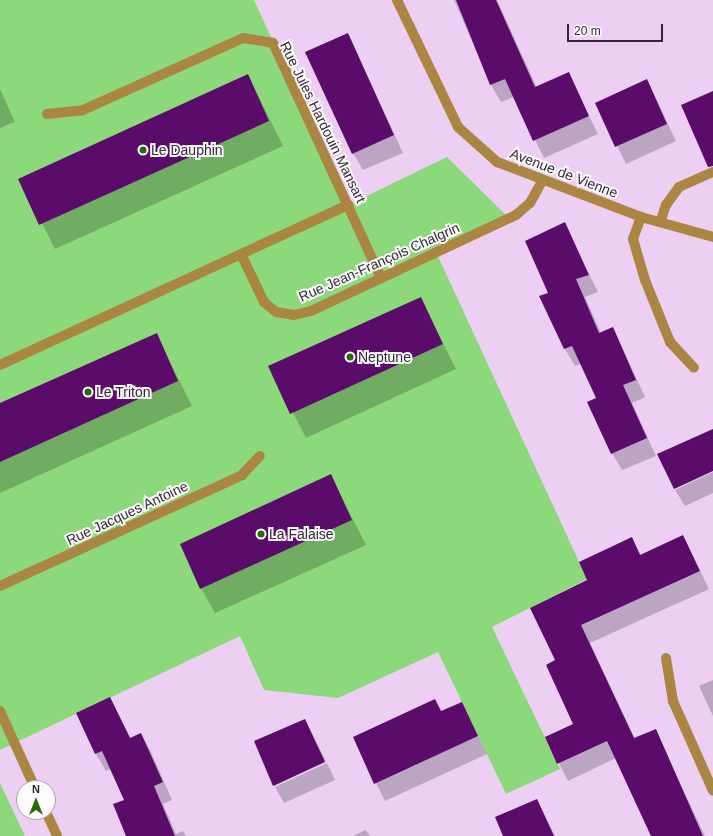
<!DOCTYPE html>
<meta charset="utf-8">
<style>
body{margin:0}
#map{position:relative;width:713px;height:836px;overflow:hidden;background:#eccff3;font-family:Helvetica,sans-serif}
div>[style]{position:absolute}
.green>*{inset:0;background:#8cd97b}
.shadow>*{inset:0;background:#0003}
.building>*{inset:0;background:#5b0c6b}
.minor>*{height:10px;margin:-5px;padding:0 5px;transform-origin:5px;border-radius:5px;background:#ab8542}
.dots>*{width:11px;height:11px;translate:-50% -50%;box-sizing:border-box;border:2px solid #fdfafe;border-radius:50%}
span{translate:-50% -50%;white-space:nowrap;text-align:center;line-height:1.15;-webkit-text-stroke:4px #fdfafe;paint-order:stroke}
.street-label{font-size:14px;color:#332836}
.poi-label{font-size:14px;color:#332836}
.left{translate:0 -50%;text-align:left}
.north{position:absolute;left:16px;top:780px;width:40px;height:40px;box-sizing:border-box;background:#fdfafe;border:1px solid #aca6ae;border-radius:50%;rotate:0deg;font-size:11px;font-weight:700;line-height:16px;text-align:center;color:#332836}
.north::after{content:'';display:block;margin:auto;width:14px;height:18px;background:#226c0a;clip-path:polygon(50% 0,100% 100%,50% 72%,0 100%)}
.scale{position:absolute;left:567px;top:24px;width:96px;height:18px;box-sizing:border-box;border:2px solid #332836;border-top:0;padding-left:5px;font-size:12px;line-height:14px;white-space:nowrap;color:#332836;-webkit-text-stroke:3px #fdfafe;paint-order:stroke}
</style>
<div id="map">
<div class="green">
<div style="clip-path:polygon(0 0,254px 0,348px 205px,447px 157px,509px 218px,436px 252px,587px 579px,492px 627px,560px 769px,506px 794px,438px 652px,338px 698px,264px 690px,240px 636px,0 750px)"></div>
<div style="clip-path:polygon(0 783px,25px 836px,0 836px)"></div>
</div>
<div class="shadow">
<div style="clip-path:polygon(454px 0,497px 0,537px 88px,568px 74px,598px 134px,544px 158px,514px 97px,501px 102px,491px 85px)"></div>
<div style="clip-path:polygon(348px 34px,403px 153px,363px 170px,353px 153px)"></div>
<div style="clip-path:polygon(248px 75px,283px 146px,55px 249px,20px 179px)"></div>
<div style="clip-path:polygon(647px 80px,676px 141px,626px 164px,596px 103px)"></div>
<div style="clip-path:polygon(0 89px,15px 122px,0 128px)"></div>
<div style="clip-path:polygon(564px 224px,598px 292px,585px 297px,601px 333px,613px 328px,645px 397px,632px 403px,656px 456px,622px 470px,612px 453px,597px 398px,581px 364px,575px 366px,565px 349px,550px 293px)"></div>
<div style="clip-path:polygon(420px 298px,456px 369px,306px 438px,269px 366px)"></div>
<div style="clip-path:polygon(156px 334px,192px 406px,0 493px,0 405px)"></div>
<div style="clip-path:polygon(713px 472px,713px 493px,685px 506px,675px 490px)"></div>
<div style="clip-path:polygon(331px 476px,366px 545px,215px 613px,201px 588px)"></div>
<div style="clip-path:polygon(683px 536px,709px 589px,590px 643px,635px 739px,655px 730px,705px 836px,651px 836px,616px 758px,568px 781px,546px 738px,574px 725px,557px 661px,588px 580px,631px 538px,641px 555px)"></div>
<div style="clip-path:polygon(713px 680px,713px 716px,699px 686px)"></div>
<div style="clip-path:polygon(110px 698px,131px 739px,141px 734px,151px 752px,172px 800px,163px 804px,176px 834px,183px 831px,186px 836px,128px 836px,126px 801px,111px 769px,106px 771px,96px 754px,77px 713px)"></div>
<div style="clip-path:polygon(435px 700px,442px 712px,462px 703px,487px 754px,385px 801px,354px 738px)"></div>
<div style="clip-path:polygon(305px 720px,326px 761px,274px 786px,255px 742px)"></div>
<div style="clip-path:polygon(327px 763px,335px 780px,284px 803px,275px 787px)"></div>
<div style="clip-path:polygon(537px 800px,555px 836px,504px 836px)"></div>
<div style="clip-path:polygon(366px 830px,370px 836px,353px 836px)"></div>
</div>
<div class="building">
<div style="clip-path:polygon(456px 0,496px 0,535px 87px,569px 72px,589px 116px,533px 141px,505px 79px,490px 85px)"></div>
<div style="clip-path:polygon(348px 33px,394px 135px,352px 154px,305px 52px)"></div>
<div style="clip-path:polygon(248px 74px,269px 121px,39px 225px,18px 179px)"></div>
<div style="clip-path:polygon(647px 79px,667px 124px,615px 147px,595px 103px)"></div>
<div style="clip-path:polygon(713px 91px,713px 166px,708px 167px,681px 105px)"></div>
<div style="clip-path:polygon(565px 222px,589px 275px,576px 279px,599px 333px,613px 327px,636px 380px,623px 385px,647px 438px,611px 454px,587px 402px,596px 398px,572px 346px,564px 349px,539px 296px,548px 293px,525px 241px)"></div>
<div style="clip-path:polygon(421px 297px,443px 344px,290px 414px,268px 366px)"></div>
<div style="clip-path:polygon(157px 333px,178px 381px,0 462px,0 403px)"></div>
<div style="clip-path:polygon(713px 429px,713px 471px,674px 489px,657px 454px)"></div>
<div style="clip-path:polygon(331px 474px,352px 520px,200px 589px,180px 544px)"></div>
<div style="clip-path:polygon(683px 535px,700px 571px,581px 625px,634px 738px,656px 729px,703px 836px,651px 836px,607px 741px,557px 764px,545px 737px,573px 724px,546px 665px,555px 660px,530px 608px,587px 580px,579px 562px,632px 537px,640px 555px)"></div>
<div style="clip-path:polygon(110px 697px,130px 738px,141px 733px,163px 782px,154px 786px,175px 836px,126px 836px,113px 804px,124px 800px,102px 751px,95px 754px,76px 713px)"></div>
<div style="clip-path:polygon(435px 699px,441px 711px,462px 702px,478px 736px,374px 784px,353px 737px)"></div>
<div style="clip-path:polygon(305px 719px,325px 762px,273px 786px,254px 741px)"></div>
<div style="clip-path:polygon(537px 799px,554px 836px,503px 836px,495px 817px)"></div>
</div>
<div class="minor">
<div style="left:397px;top:0;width:141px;rotate:64.3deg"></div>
<div style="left:458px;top:127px;width:52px;rotate:41.9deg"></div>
<div style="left:497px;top:162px;width:154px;rotate:20.9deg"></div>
<div style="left:641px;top:217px;width:75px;rotate:15.5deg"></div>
<div style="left:47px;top:114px;width:36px;rotate:-6deg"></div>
<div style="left:83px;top:110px;width:175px;rotate:-24.2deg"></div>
<div style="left:243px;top:38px;width:30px;rotate:9deg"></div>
<div style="left:273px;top:43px;width:259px;rotate:65.3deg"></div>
<div style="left:641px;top:217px;width:23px;rotate:110deg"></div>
<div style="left:633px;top:239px;width:43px;rotate:73.7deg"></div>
<div style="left:645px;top:280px;width:67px;rotate:68deg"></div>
<div style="left:670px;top:342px;width:35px;rotate:47deg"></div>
<div style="left:661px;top:220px;width:16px;rotate:-72deg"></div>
<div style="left:666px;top:205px;width:22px;rotate:-54deg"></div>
<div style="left:679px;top:187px;width:37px;rotate:-24deg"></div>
<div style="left:241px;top:254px;width:118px;rotate:-24.6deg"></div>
<div style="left:0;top:365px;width:265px;rotate:-24.7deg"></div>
<div style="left:241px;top:254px;width:53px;rotate:64.4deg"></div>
<div style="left:264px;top:302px;width:16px;rotate:40deg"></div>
<div style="left:276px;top:312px;width:18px;rotate:9deg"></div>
<div style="left:294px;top:315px;width:17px;rotate:-13deg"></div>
<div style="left:311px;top:311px;width:226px;rotate:-25.1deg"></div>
<div style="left:516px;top:215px;width:18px;rotate:-41deg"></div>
<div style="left:530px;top:203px;width:25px;rotate:-61deg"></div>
<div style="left:0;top:586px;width:266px;rotate:-24.6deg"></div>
<div style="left:242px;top:475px;width:26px;rotate:-47deg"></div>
<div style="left:666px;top:658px;width:44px;rotate:80.8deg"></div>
<div style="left:673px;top:701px;width:98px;rotate:66deg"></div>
<div style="left:0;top:711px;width:85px;rotate:65.6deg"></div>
<div style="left:46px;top:812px;width:26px;rotate:65deg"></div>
</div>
<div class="dots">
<div style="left:143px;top:150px;background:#226c0a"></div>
<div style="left:350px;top:357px;background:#226c0a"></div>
<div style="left:88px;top:392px;background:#226c0a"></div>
<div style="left:261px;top:534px;background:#226c0a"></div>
</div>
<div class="street-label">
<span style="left:323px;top:122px;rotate:64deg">Rue Jules Hardouin Mansart</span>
<span style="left:564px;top:173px;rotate:21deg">Avenue de Vienne</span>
<span style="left:379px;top:262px;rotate:-24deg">Rue Jean-François Chalgrin</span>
<span style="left:127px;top:513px;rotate:-25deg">Rue Jacques Antoine</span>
</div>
<div class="poi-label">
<span class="left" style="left:151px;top:150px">Le Dauphin</span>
<span class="left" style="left:358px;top:357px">Neptune</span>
<span class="left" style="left:96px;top:392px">Le Triton</span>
<span class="left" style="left:269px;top:534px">La Falaise</span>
</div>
<div class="north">N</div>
<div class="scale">20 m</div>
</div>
